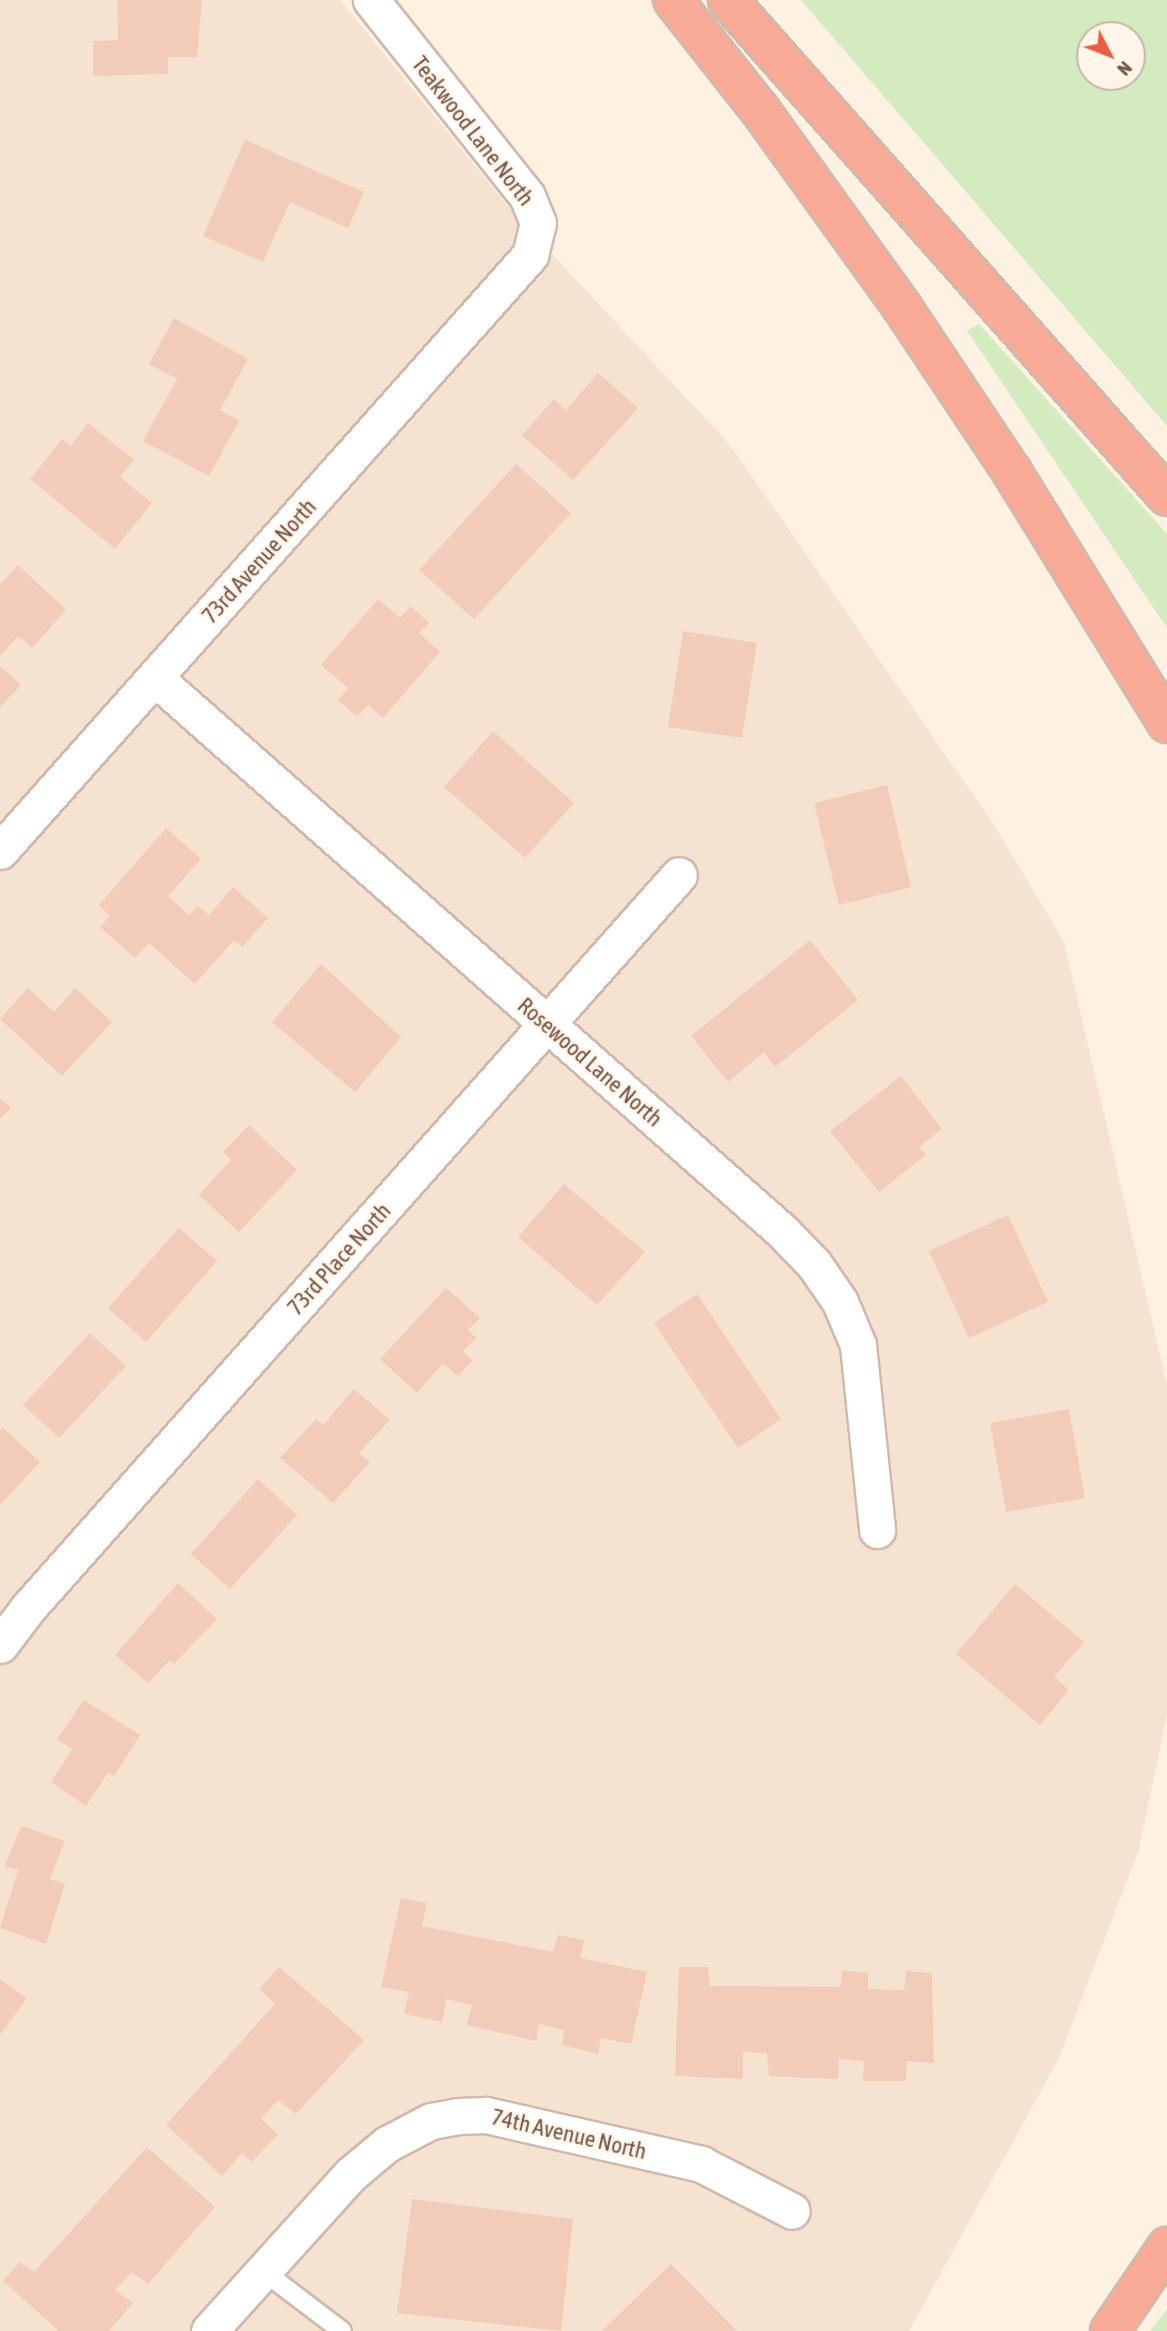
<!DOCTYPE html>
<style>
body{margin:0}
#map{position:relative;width:1167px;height:2331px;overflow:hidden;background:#fdf1e2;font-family:"Asap Condensed",sans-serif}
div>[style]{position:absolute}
.residential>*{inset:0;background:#f5e2d0}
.green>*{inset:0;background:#d4ebc0}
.building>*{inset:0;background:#f3ccb9}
.roads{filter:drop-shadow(2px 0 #d0b9ac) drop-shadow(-2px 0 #d0b9ac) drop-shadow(0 2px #d0b9ac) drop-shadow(0 -2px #d0b9ac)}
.lane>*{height:18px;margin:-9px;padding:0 9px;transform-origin:9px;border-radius:9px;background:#fff}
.street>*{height:35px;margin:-17.5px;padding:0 17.5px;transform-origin:17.5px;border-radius:17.5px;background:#fff}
.highway>*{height:38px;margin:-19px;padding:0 19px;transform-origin:19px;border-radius:19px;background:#f9aa97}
span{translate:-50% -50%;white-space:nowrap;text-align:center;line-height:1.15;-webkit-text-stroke:5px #fff5e9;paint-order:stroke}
.street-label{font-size:23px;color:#755548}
.north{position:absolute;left:1076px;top:21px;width:70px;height:70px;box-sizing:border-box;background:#fff5e9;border:2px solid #c8b5a9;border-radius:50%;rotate:132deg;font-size:19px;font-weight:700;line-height:28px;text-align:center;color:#755548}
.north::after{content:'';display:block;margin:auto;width:24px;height:32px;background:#eb5d43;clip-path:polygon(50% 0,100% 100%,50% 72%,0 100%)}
</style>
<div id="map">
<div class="residential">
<div style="clip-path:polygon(0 0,340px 0,510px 209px,730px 445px,992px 822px,1064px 942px,1167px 1385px,1167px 1715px,1139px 1849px,1059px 2058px,909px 2331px,0 2331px)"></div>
</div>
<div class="green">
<div style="clip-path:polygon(evenodd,801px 0,1167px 0,1167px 426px,801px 0,1132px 35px,1132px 77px,1090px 77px,1090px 35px,1132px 35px)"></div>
<div style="clip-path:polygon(979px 324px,1167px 534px,1167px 628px,967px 331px)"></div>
<div style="clip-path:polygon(1167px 2309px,1167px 2331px,1150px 2331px)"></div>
</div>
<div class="building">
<div style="clip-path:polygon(117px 0,202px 0,197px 57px,168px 57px,168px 74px,93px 76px,93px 41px,118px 40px)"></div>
<div style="clip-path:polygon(245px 140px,364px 192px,348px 228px,290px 202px,263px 262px,203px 236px)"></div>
<div style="clip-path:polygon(174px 318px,248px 359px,220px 410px,239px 421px,209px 476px,143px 441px,177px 379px,149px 364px)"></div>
<div style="clip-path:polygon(598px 373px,638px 408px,573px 480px,522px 435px,554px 399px,566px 410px)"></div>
<div style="clip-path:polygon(88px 423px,134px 460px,120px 477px,152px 503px,115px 549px,30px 479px,62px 439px,71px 446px)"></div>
<div style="clip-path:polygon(516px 464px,571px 513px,474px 619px,419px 570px)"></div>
<div style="clip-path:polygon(18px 565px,66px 610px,32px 648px,18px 636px,0 656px,0 585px)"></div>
<div style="clip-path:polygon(378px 599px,400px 618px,411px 606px,429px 623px,419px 633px,440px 652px,383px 718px,368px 705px,357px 717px,338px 700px,348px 688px,321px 665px)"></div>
<div style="clip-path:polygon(683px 631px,757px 643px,742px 738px,668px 727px)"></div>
<div style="clip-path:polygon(0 666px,21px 685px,0 707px)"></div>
<div style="clip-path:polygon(493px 731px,574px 803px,525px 858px,444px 787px)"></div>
<div style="clip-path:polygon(887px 785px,911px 887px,839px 905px,814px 803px)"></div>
<div style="clip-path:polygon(166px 828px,201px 859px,168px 896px,189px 915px,198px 906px,209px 915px,233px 887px,268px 918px,242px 947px,234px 940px,195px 984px,149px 943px,135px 958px,100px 927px,110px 916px,99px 905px)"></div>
<div style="clip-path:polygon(810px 940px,858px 1000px,775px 1067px,764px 1052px,728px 1082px,691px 1036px)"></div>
<div style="clip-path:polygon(321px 964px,401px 1037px,355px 1092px,272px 1022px)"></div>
<div style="clip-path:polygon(28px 988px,54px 1012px,75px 988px,112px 1022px,62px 1076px,0 1019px)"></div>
<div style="clip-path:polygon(901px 1076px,942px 1129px,919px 1147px,926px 1155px,879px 1192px,830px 1131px)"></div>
<div style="clip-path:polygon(0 1098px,11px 1108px,0 1119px)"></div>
<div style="clip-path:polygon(249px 1125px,297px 1170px,239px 1232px,199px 1195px,231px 1160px,223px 1152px)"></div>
<div style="clip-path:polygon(564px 1184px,645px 1252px,597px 1305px,518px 1237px)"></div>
<div style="clip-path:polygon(1008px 1215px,1048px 1302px,969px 1338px,929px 1251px)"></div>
<div style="clip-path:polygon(179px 1228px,217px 1261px,146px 1342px,108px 1308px)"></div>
<div style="clip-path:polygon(446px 1288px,480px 1318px,468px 1330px,476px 1338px,463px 1351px,472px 1361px,458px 1376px,443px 1363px,417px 1393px,380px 1359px)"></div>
<div style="clip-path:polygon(697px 1294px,781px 1419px,738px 1448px,654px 1323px)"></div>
<div style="clip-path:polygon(90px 1333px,126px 1366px,59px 1438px,23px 1405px)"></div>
<div style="clip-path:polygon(354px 1389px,390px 1420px,359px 1453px,370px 1462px,333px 1503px,280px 1458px,316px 1419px,323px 1425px)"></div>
<div style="clip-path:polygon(1069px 1409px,1085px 1498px,1006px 1512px,990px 1423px)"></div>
<div style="clip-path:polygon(3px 1428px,40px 1462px,0 1505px,0 1431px)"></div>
<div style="clip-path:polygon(258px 1479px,297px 1515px,230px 1589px,191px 1554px)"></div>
<div style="clip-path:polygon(178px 1583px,217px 1619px,174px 1664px,170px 1660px,148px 1683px,115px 1655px)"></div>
<div style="clip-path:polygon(1015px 1584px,1084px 1642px,1054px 1677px,1069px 1690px,1040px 1725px,956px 1654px)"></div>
<div style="clip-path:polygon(84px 1700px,140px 1735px,114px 1776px,108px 1773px,86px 1806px,51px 1782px,72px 1749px,57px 1739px)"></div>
<div style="clip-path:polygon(21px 1826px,65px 1841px,50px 1879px,65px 1884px,46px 1944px,0 1928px,18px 1870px,5px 1866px)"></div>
<div style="clip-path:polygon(401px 1898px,427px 1903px,422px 1926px,553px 1952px,558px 1935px,584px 1940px,580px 1958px,647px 1972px,631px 2044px,601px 2038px,598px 2054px,562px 2045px,564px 2030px,539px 2024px,536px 2041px,467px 2025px,472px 2005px,446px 1999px,442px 2022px,404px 2014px,409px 1992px,381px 1987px)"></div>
<div style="clip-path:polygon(279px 1967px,364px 2040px,296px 2114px,278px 2100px,261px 2119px,278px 2134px,252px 2162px,242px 2153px,222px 2176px,166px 2125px,275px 2004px,259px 1989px)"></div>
<div style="clip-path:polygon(679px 1967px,708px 1967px,710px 1986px,840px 1987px,842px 1971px,868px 1972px,868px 1989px,904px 1990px,906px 1971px,932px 1973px,934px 2063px,907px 2061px,906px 2081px,863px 2081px,864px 2061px,839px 2059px,838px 2079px,769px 2076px,767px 2053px,743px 2052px,743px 2079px,675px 2076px)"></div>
<div style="clip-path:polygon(0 1979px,27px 1998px,0 2035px)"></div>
<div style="clip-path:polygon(147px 2147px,215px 2207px,148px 2284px,132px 2272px,115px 2290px,133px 2303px,109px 2331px,59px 2331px,3px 2281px,20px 2262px,34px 2272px)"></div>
<div style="clip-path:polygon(412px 2199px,573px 2219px,561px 2331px,397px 2313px)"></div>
<div style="clip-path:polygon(671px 2264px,737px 2331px,602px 2331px)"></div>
</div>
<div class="roads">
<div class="lane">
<div style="left:263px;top:2271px;width:99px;rotate:37.2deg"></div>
</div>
<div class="street">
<div style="left:155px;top:678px;width:835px;rotate:41.41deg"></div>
<div style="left:781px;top:1230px;width:47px;rotate:45.9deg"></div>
<div style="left:814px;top:1264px;width:46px;rotate:55.6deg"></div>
<div style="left:840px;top:1302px;width:47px;rotate:67.3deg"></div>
<div style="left:858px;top:1345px;width:186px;rotate:84.1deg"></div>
<div style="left:0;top:851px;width:798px;rotate:-48.35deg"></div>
<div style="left:530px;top:255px;width:33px;rotate:-76deg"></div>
<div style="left:538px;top:223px;width:29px;rotate:-112deg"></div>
<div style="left:527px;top:196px;width:251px;rotate:-128.5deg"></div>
<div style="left:0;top:1645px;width:46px;rotate:-52.9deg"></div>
<div style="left:28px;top:1608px;width:980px;rotate:-48.39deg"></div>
<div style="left:209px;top:2331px;width:212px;rotate:-47.9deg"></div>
<div style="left:351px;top:2174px;width:47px;rotate:-39.8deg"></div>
<div style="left:387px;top:2144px;width:50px;rotate:-27.6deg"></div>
<div style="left:431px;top:2121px;width:27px;rotate:-10deg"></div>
<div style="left:458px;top:2116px;width:28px;rotate:-2deg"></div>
<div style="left:486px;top:2115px;width:221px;rotate:12.8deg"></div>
<div style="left:701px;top:2164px;width:102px;rotate:27.3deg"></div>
</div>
<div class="highway">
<div style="left:673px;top:0;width:140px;rotate:51.7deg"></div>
<div style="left:760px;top:110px;width:243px;rotate:54.2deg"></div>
<div style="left:902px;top:307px;width:198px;rotate:56.3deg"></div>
<div style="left:1012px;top:472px;width:295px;rotate:58.3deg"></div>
<div style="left:728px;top:0;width:662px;rotate:48.49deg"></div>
<div style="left:1110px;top:2331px;width:102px;rotate:-55.8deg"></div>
</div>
</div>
<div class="street-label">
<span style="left:473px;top:131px;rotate:52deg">Teakwood Lane North</span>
<span style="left:259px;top:561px;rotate:-48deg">73rd Avenue North</span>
<span style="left:590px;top:1062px;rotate:41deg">Rosewood Lane North</span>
<span style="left:339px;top:1259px;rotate:-48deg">73rd Place North</span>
<span style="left:569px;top:2134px;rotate:13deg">74th Avenue North</span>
</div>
<div class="north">N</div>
</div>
